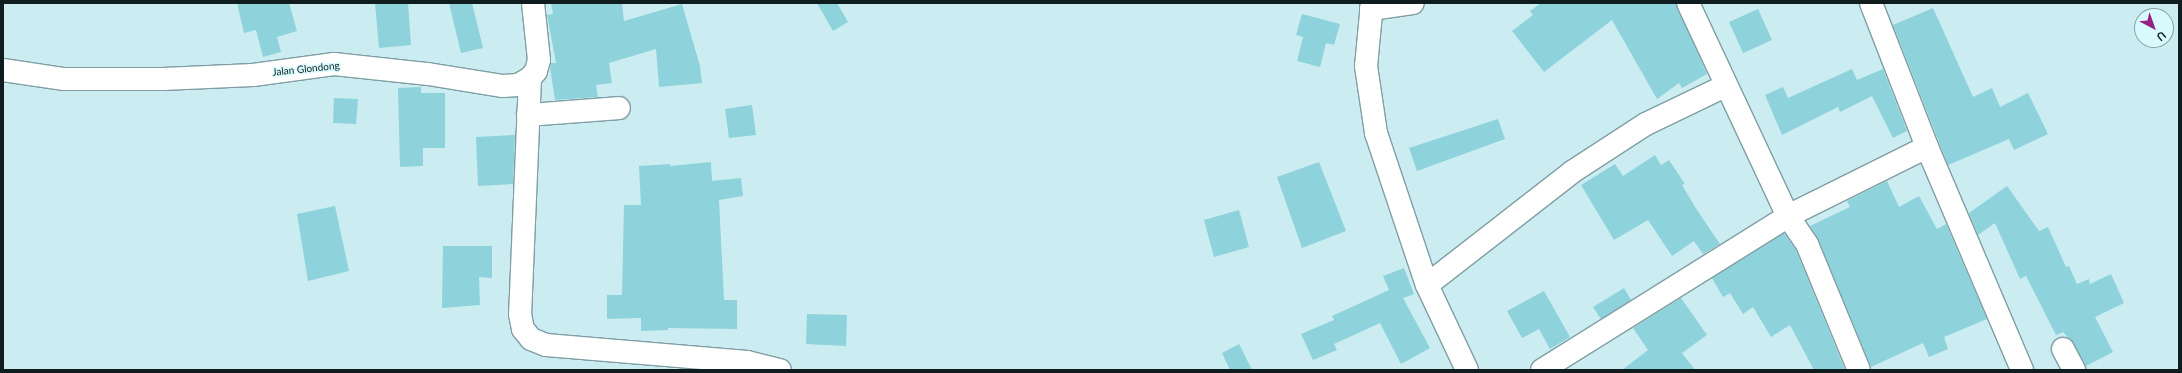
<!DOCTYPE html>
<style>
body{margin:0}
#map{position:relative;width:2182px;height:373px;overflow:hidden;background:#cbedf1;font-family:Lato,sans-serif}
div>[style]{position:absolute}
.building>*{inset:0;background:#8ed2db}
.roads{filter:drop-shadow(1px 0 #7f9ea3) drop-shadow(-1px 0 #7f9ea3) drop-shadow(0 1px #7f9ea3) drop-shadow(0 -1px #7f9ea3)}
.minor>*{height:22px;margin:-11px;padding:0 11px;transform-origin:11px;border-radius:11px;background:#fff}
span{translate:-50% -50%;white-space:nowrap;text-align:center;line-height:1.15;-webkit-text-stroke:3px #d8faff;paint-order:stroke}
.street-label{font-size:10px;color:#101d1e}
.frame{position:absolute;inset:0;border:4px solid #101d1e;pointer-events:none}
.north{position:absolute;left:2134px;top:8px;width:40px;height:40px;box-sizing:border-box;background:#d8faff;border:1px solid #88a2a5;border-radius:50%;rotate:139deg;font-size:11px;font-weight:700;line-height:16px;text-align:center;color:#101d1e}
.north::after{content:'';display:block;margin:auto;width:14px;height:18px;background:#952281;clip-path:polygon(50% 0,100% 100%,50% 72%,0 100%)}
</style>
<div id="map">
<div class="building">
<div style="clip-path:polygon(237px 3px,289px 3px,297px 31px,277px 37px,281px 52px,263px 57px,256px 30px,244px 33px)"></div>
<div style="clip-path:polygon(375px 3px,408px 3px,411px 45px,379px 48px)"></div>
<div style="clip-path:polygon(449px 3px,472px 3px,483px 48px,461px 53px)"></div>
<div style="clip-path:polygon(551px 3px,622px 3px,624px 21px,682px 4px,700px 66px,702px 83px,659px 87px,656px 49px,609px 63px,612px 83px,596px 85px,598px 97px,555px 100px,550px 67px,551px 63px,556px 63px,547px 15px,553px 14px)"></div>
<div style="clip-path:polygon(817px 3px,837px 3px,848px 22px,833px 31px)"></div>
<div style="clip-path:polygon(1541px 3px,1676px 3px,1707px 74px,1682px 88px,1679px 83px,1657px 99px,1612px 20px,1544px 72px,1512px 31px,1533px 15px,1530px 11px)"></div>
<div style="clip-path:polygon(1933px 8px,1973px 97px,1992px 88px,2000px 107px,2028px 93px,2048px 134px,2014px 150px,2009px 139px,1948px 165px,1893px 25px)"></div>
<div style="clip-path:polygon(1758px 9px,1772px 40px,1743px 53px,1729px 22px)"></div>
<div style="clip-path:polygon(1302px 14px,1340px 24px,1334px 45px,1326px 43px,1320px 67px,1297px 61px,1303px 37px,1296px 35px)"></div>
<div style="clip-path:polygon(1852px 69px,1857px 80px,1883px 69px,1907px 131px,1893px 138px,1872px 96px,1840px 112px,1838px 107px,1782px 135px,1765px 95px,1783px 87px,1788px 98px)"></div>
<div style="clip-path:polygon(421px 87px,421px 93px,445px 93px,445px 148px,423px 148px,423px 166px,400px 167px,398px 88px)"></div>
<div style="clip-path:polygon(334px 98px,358px 99px,356px 124px,333px 123px)"></div>
<div style="clip-path:polygon(752px 105px,756px 135px,729px 138px,725px 109px)"></div>
<div style="clip-path:polygon(1498px 119px,1505px 139px,1417px 171px,1409px 148px)"></div>
<div style="clip-path:polygon(515px 135px,513px 184px,478px 186px,476px 137px)"></div>
<div style="clip-path:polygon(1655px 155px,1661px 165px,1669px 160px,1685px 184px,1682px 185px,1697px 210px,1720px 244px,1703px 254px,1694px 241px,1672px 256px,1648px 220px,1614px 240px,1581px 185px,1615px 164px,1623px 176px)"></div>
<div style="clip-path:polygon(711px 162px,712px 181px,741px 178px,743px 196px,719px 200px,724px 300px,737px 300px,737px 329px,668px 328px,668px 330px,641px 331px,641px 318px,607px 319px,607px 295px,622px 295px,624px 205px,641px 205px,639px 166px,670px 164px,670px 166px)"></div>
<div style="clip-path:polygon(1319px 162px,1346px 231px,1302px 248px,1277px 177px)"></div>
<div style="clip-path:polygon(1887px 181px,1899px 207px,1919px 196px,1937px 229px,1946px 224px,1987px 319px,1944px 337px,1948px 349px,1929px 357px,1923px 343px,1871px 367px,1818px 239px,1810px 226px,1850px 207px,1847px 201px)"></div>
<div style="clip-path:polygon(2007px 186px,2039px 231px,2048px 227px,2066px 267px,2069px 266px,2077px 284px,2089px 279px,2090px 284px,2111px 274px,2124px 303px,2095px 317px,2113px 352px,2086px 366px,2070px 339px,2063px 332px,2056px 335px,2026px 276px,2020px 279px,1995px 223px,1978px 235px,1969px 213px)"></div>
<div style="clip-path:polygon(335px 206px,349px 271px,308px 281px,297px 214px)"></div>
<div style="clip-path:polygon(1239px 210px,1249px 247px,1214px 257px,1204px 220px)"></div>
<div style="clip-path:polygon(1784px 233px,1796px 250px,1845px 370px,1814px 370px,1790px 325px,1771px 337px,1753px 307px,1743px 314px,1730px 293px,1723px 297px,1712px 278px)"></div>
<div style="clip-path:polygon(443px 246px,492px 246px,492px 278px,479px 277px,480px 305px,442px 308px)"></div>
<div style="clip-path:polygon(1404px 268px,1414px 294px,1403px 298px,1430px 348px,1401px 364px,1380px 323px,1334px 344px,1337px 350px,1313px 360px,1301px 334px,1334px 320px,1332px 316px,1389px 290px,1383px 276px)"></div>
<div style="clip-path:polygon(1624px 288px,1631px 300px,1601px 319px,1593px 307px)"></div>
<div style="clip-path:polygon(1544px 291px,1570px 337px,1550px 349px,1539px 329px,1522px 338px,1507px 311px)"></div>
<div style="clip-path:polygon(1681px 298px,1707px 335px,1682px 353px,1695px 370px,1622px 370px,1648px 350px,1633px 328px)"></div>
<div style="clip-path:polygon(807px 314px,847px 315px,846px 346px,806px 344px)"></div>
<div style="clip-path:polygon(1239px 344px,1252px 370px,1230px 370px,1222px 353px)"></div>
</div>
<div class="roads">
<div class="minor">
<div style="left:1372px;top:3px;width:63px;rotate:95.4deg"></div>
<div style="left:1366px;top:66px;width:68px;rotate:81.5deg"></div>
<div style="left:1376px;top:133px;width:160px;rotate:71.5deg"></div>
<div style="left:1427px;top:285px;width:94px;rotate:64.8deg"></div>
<div style="left:1688px;top:3px;width:235px;rotate:64.9deg"></div>
<div style="left:1788px;top:216px;width:34px;rotate:56deg"></div>
<div style="left:1807px;top:244px;width:136px;rotate:67.6deg"></div>
<div style="left:1871px;top:3px;width:155px;rotate:68.7deg"></div>
<div style="left:1927px;top:147px;width:242px;rotate:66.9deg"></div>
<div style="left:1371px;top:9px;width:42px;rotate:-8.1deg"></div>
<div style="left:3px;top:70px;width:62px;rotate:8.4deg"></div>
<div style="left:64px;top:79px;width:99px"></div>
<div style="left:163px;top:79px;width:90px;rotate:-2.5deg"></div>
<div style="left:253px;top:75px;width:82px;rotate:-7.7deg"></div>
<div style="left:334px;top:64px;width:95px;rotate:6.1deg"></div>
<div style="left:428px;top:74px;width:76px;rotate:9.1deg"></div>
<div style="left:503px;top:86px;width:15px;rotate:-4deg"></div>
<div style="left:518px;top:85px;width:14px;rotate:-30deg"></div>
<div style="left:530px;top:78px;width:9px;rotate:-49deg"></div>
<div style="left:536px;top:71px;width:11px;rotate:-75deg"></div>
<div style="left:539px;top:60px;width:57px;rotate:-96deg"></div>
<div style="left:530px;top:78px;width:236px;rotate:92.4deg"></div>
<div style="left:520px;top:314px;width:15px;rotate:79deg"></div>
<div style="left:523px;top:329px;width:13px;rotate:51deg"></div>
<div style="left:531px;top:339px;width:16px;rotate:22deg"></div>
<div style="left:546px;top:345px;width:202px;rotate:4.8deg"></div>
<div style="left:747px;top:362px;width:34px;rotate:14deg"></div>
<div style="left:528px;top:115px;width:91px;rotate:-4.4deg"></div>
<div style="left:1427px;top:285px;width:184px;rotate:-37.9deg"></div>
<div style="left:1572px;top:172px;width:88px;rotate:-33deg"></div>
<div style="left:1646px;top:124px;width:88px;rotate:-25.7deg"></div>
<div style="left:2063px;top:349px;width:24px;rotate:62deg"></div>
<div style="left:1542px;top:370px;width:290px;rotate:-32deg"></div>
<div style="left:1788px;top:216px;width:155px;rotate:-26.4deg"></div>
</div>
</div>
<div class="street-label">
<span style="left:306px;top:69px;rotate:-6deg">Jalan Glondong</span>
</div>
<div class="frame"></div>
<div class="north">U</div>
</div>
